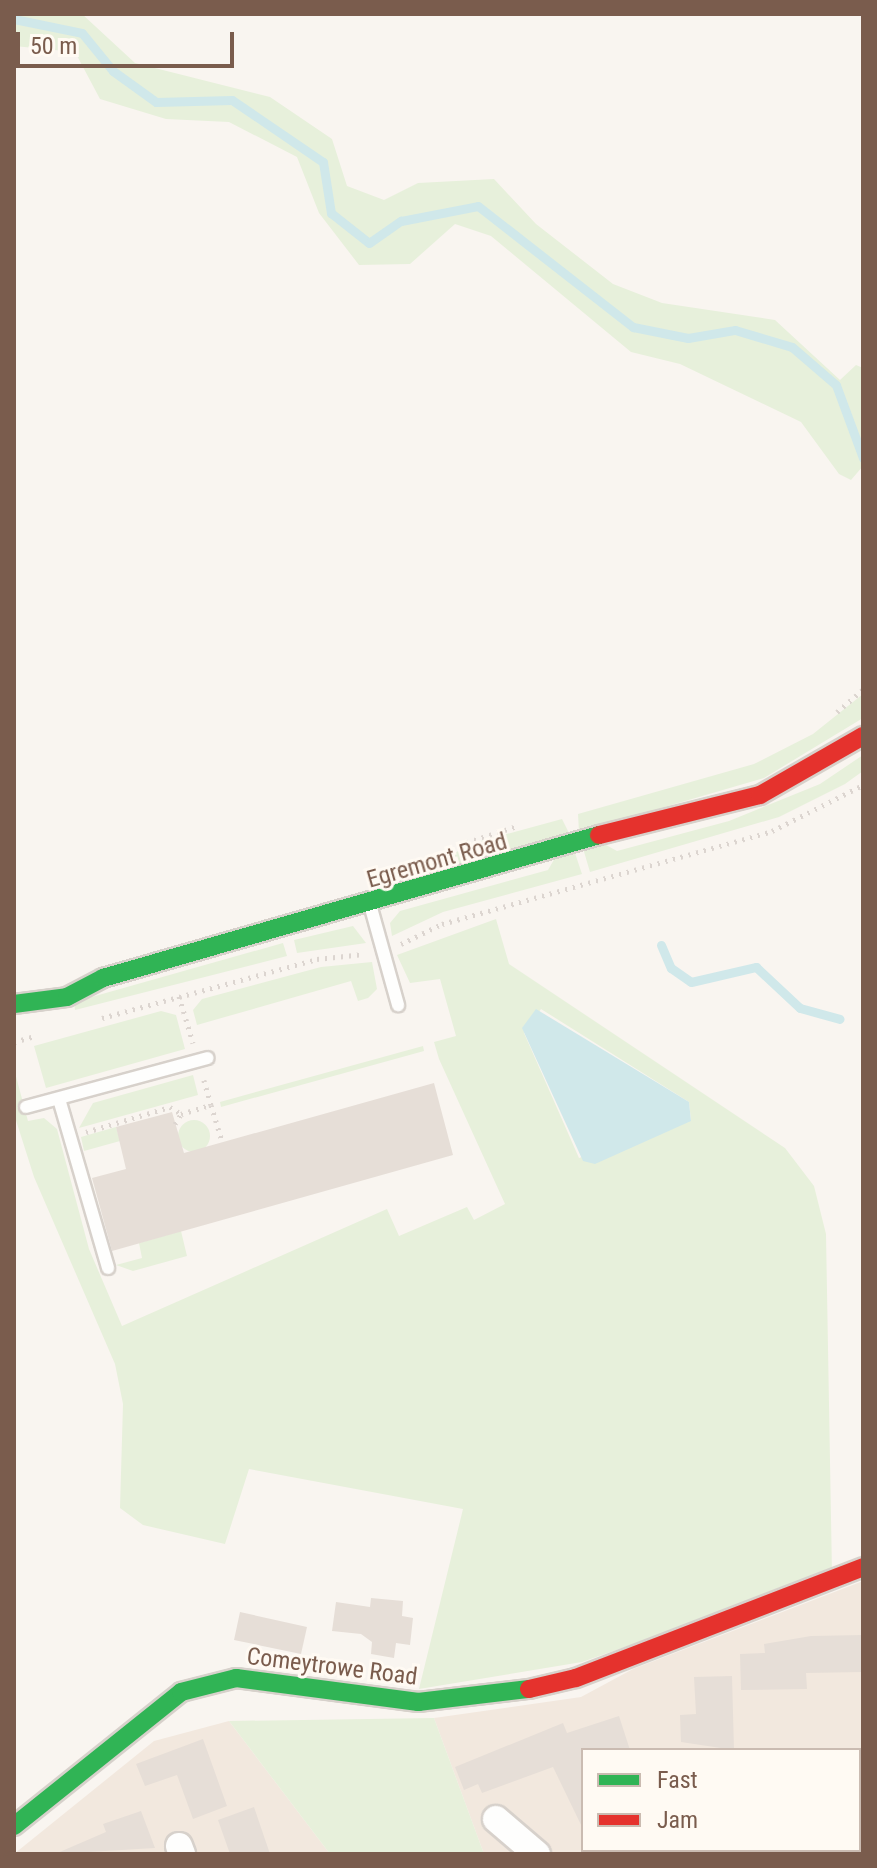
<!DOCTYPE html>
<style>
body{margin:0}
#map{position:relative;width:877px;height:1868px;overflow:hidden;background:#f9f5f0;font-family:"Roboto Condensed",sans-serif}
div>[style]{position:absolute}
.residential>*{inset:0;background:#f2e8de}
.green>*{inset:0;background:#e7f0db}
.round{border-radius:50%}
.water>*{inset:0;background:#d0e8ea}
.stream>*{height:9px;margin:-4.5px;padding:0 4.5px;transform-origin:4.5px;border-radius:4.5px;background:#d0e8ea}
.building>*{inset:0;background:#e6ded7}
.path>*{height:5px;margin-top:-2.5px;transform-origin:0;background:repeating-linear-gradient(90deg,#dcd5d0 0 2px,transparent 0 8px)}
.roads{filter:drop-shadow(2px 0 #d7d1cb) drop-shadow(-2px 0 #d7d1cb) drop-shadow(0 2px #d7d1cb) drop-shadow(0 -2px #d7d1cb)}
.lane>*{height:12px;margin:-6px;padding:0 6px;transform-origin:6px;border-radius:6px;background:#fefefd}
.street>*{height:26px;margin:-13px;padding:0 13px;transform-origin:13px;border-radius:13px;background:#fefefd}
.fast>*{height:18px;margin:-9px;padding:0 9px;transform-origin:9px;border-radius:9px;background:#30b455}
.jam>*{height:18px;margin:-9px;padding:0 9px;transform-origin:9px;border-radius:9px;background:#e5322d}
span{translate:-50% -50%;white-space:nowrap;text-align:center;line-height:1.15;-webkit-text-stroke:6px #fffaf3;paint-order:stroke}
.street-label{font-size:24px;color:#7a5c4d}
.frame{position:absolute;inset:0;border:16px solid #7a5c4d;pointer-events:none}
.legend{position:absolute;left:581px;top:1748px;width:280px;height:104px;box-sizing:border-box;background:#fffaf3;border:2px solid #cabbb1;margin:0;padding:10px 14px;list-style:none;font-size:24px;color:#7a5c4d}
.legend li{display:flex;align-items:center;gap:16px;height:40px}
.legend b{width:40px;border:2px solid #cabbb1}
.scale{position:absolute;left:16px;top:32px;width:218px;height:36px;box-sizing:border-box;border:4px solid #7a5c4d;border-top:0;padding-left:10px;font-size:24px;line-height:28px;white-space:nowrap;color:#7a5c4d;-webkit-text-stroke:6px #fffaf3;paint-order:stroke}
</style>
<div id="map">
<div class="residential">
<div style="clip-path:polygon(evenodd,863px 1581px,863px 1854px,484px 1854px,434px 1718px,581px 1697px,633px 1669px,863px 1581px,583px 1750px,859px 1750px,859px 1850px,583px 1850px,583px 1750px)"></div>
<div style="clip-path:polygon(229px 1721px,330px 1854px,14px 1854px,154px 1741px)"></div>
</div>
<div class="green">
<div style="clip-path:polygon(14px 14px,82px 14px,135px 63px,270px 97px,332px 139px,347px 186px,384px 200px,418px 183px,494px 179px,536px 224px,613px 284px,662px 303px,775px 320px,840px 380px,856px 365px,863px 368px,863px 466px,851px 480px,839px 474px,801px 422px,680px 364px,631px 352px,491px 236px,455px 224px,410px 264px,359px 265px,319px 213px,297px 157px,229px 122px,166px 119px,100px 99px,75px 52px,14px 46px)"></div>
<div style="clip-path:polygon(863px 694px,863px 718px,764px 778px,579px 832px,578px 814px,754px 764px,813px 734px)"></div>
<div style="clip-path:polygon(863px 755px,863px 771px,845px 784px,779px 817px,590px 872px,582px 845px,597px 840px,617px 851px,729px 821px,820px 784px)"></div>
<div style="clip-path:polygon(562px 819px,570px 835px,429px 873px,466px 845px)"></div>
<div style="clip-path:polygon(573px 847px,582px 874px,443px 912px,392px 936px,390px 923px,400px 911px,548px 870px,559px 851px)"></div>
<div style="clip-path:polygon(evenodd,496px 919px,509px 964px,785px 1148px,814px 1186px,826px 1234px,832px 1574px,582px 1662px,419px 1689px,463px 1509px,249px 1469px,225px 1544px,143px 1525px,120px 1508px,123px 1404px,115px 1364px,34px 1177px,14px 1114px,14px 1069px,28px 1121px,44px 1118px,57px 1129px,89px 1249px,122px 1326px,387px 1209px,399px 1236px,467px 1207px,474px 1220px,505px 1204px,439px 1059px,434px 1042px,456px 1036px,440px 979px,410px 983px,397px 955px,496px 919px,541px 1009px,689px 1102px,691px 1120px,579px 1158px,524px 1033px,541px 1009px)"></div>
<div style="clip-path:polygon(353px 926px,366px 943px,297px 953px,294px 940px)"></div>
<div style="clip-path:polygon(283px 943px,287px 956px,75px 1010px,74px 1002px)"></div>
<div style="clip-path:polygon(372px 962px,377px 989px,368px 998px,358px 1001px,351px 981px,197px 1025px,193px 1010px,202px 999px,321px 967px)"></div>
<div style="clip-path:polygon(161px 1011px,176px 1015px,185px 1049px,46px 1088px,34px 1046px)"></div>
<div style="clip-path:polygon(423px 1046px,424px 1051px,221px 1107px,220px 1102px)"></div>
<div style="clip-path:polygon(193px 1075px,198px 1095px,79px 1128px,93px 1103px)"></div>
<div class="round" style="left:178px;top:1120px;width:32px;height:32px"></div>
<div style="clip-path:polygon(116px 1127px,120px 1141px,84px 1151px,81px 1137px)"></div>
<div style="clip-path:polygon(181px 1231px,187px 1256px,133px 1271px,116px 1265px,142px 1258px,139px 1243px)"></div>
<div style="clip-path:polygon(434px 1718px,484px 1854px,330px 1854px,229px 1721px)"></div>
</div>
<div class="water">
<div style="clip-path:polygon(536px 1009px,689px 1102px,691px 1121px,595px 1164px,583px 1161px,522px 1028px)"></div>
</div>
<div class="stream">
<div style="left:14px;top:19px;width:69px;rotate:11.6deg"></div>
<div style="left:82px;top:33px;width:49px;rotate:50.8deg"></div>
<div style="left:113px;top:71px;width:53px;rotate:35.8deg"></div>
<div style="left:156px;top:102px;width:76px;rotate:-1.5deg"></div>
<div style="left:232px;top:100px;width:110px;rotate:34.3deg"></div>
<div style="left:323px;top:162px;width:52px;rotate:81.1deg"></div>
<div style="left:331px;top:213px;width:48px;rotate:38.3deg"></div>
<div style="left:369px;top:243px;width:39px;rotate:-35deg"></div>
<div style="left:401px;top:221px;width:78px;rotate:-11deg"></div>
<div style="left:478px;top:206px;width:197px;rotate:38deg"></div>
<div style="left:633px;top:327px;width:56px;rotate:11.3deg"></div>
<div style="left:688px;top:338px;width:48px;rotate:-9.7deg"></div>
<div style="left:735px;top:330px;width:59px;rotate:16.6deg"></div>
<div style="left:792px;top:347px;width:58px;rotate:40.8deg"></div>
<div style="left:836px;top:385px;width:78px;rotate:69.7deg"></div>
<div style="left:661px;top:945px;width:25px;rotate:67deg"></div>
<div style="left:671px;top:968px;width:24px;rotate:35deg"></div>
<div style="left:691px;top:982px;width:67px;rotate:-13deg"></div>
<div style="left:756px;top:967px;width:60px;rotate:43deg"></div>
<div style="left:800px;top:1008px;width:41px;rotate:15.4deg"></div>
</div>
<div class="building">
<div style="clip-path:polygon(434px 1083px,453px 1155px,112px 1251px,92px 1178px,126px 1169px,116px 1127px,172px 1112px,184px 1153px)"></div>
<div style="clip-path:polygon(371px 1598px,403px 1601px,402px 1616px,413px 1618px,410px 1645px,396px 1643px,394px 1658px,371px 1654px,372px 1642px,361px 1634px,332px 1631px,336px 1602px,370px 1607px)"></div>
<div style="clip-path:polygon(240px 1612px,307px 1627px,301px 1654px,234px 1640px)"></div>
<div style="clip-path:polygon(863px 1635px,863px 1672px,806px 1673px,807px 1689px,741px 1690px,740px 1654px,765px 1653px,764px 1644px,811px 1636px)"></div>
<div style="clip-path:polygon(732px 1676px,734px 1750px,681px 1742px,680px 1715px,696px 1714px,694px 1677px)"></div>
<div style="clip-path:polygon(619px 1716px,630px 1750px,583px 1750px,583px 1829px,553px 1767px,482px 1793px,478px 1784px,464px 1790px,455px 1767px,563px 1723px,567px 1733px)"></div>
<div style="clip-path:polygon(203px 1739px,227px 1806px,193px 1819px,177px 1775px,145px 1786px,136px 1764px)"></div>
<div style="clip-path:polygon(254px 1807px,270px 1854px,230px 1854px,218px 1820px)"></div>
<div style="clip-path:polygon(141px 1811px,155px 1848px,55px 1854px,106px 1832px,103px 1824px)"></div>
</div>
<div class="path">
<div style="left:837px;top:712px;width:35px;rotate:-41deg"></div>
<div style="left:459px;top:845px;width:61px;rotate:-18.1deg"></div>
<div style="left:401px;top:944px;width:46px;rotate:-26deg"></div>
<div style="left:442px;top:924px;width:343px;rotate:-15.7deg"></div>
<div style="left:772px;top:831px;width:102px;rotate:-26.8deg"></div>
<div style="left:179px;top:996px;width:49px;rotate:73.4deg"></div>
<div style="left:102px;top:1018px;width:223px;rotate:-15.3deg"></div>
<div style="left:317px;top:959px;width:47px;rotate:-6.1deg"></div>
<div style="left:14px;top:1042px;width:22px;rotate:-16deg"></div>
<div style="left:211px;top:1105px;width:39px;rotate:73deg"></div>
<div style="left:175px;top:1124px;width:12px;rotate:-59deg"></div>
<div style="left:181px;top:1114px;width:31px;rotate:-17deg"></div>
<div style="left:211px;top:1105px;width:26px;rotate:-106deg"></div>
<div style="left:86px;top:1132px;width:88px;rotate:-16.6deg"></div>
<div style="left:170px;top:1107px;width:13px;rotate:32deg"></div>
</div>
<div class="roads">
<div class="lane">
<div style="left:371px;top:908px;width:101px;rotate:74.4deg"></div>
<div style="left:59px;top:1099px;width:176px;rotate:73.8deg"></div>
<div style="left:26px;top:1107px;width:188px;rotate:-15.1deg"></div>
</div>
<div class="street">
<div style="left:496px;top:1819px;width:54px;rotate:40.5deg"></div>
<div style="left:179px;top:1846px;width:9px;rotate:69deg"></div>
</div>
<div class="fast">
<div style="left:14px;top:1004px;width:53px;rotate:-7.5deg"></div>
<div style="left:67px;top:997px;width:41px;rotate:-27.8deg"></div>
<div style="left:103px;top:978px;width:516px;rotate:-16.08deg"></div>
<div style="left:14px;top:1826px;width:214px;rotate:-38.7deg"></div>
<div style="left:181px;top:1692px;width:57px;rotate:-14.3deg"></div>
<div style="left:236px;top:1678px;width:184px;rotate:7.5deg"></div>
<div style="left:418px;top:1702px;width:112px;rotate:-6.7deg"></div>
</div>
<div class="jam">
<div style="left:599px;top:835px;width:166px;rotate:-14deg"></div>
<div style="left:760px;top:795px;width:119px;rotate:-29.8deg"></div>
<div style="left:529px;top:1689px;width:48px;rotate:-13.2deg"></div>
<div style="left:576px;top:1678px;width:308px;rotate:-21.1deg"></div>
</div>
</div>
<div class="street-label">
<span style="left:437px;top:861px;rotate:-16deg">Egremont Road</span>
<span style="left:332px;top:1667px;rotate:7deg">Comeytrowe Road</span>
</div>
<div class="frame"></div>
<ul class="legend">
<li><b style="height:10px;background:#30b455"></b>Fast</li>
<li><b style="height:10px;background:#e5322d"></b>Jam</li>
</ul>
<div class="scale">50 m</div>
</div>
